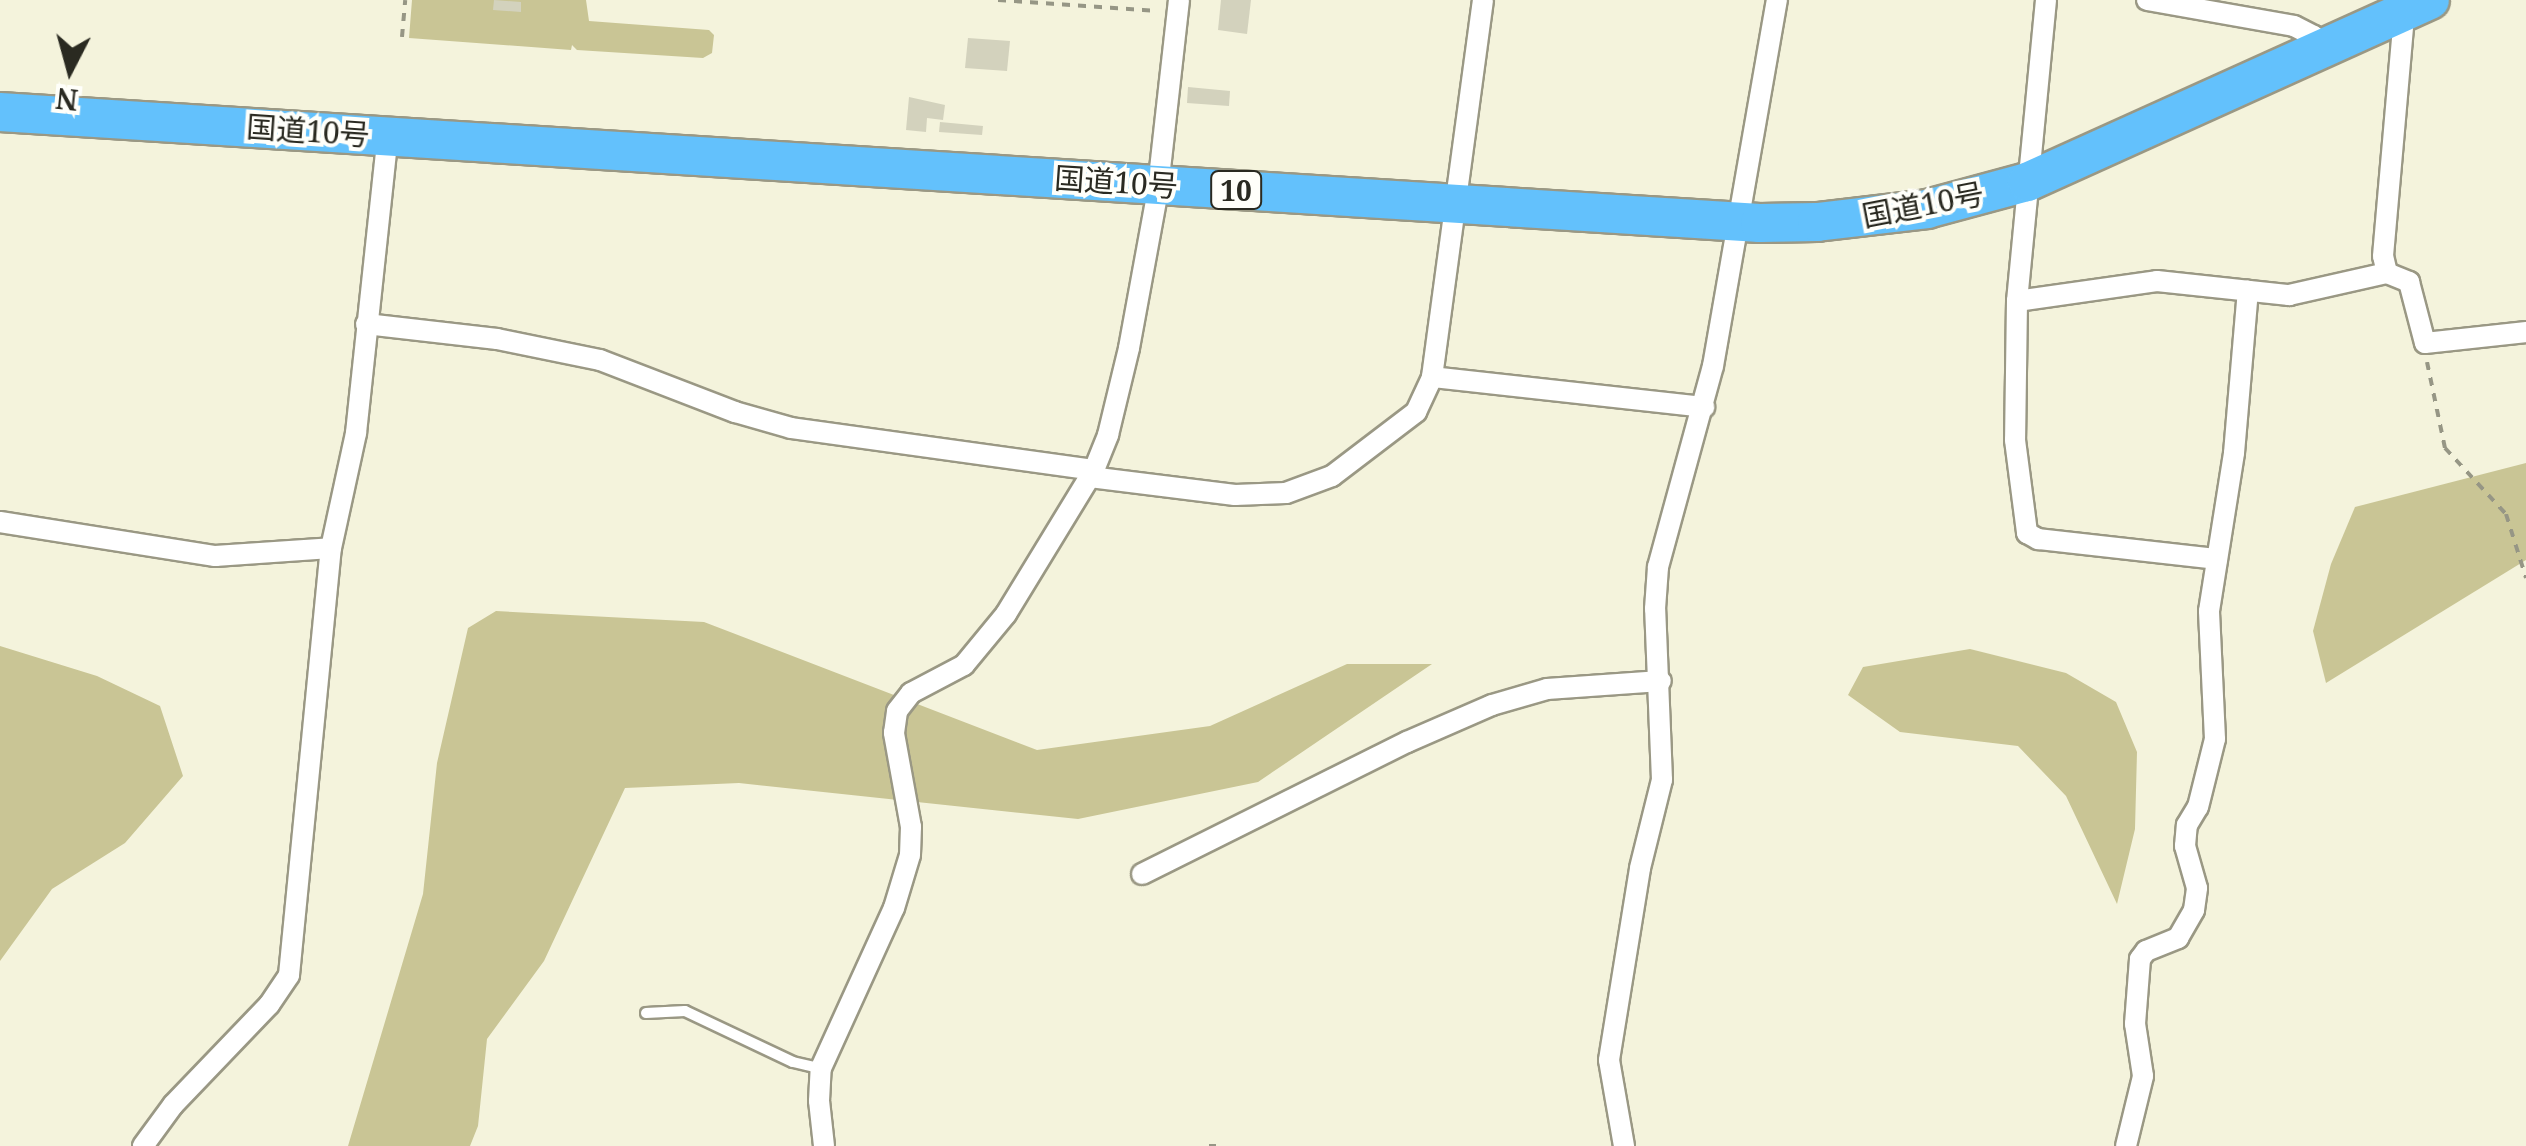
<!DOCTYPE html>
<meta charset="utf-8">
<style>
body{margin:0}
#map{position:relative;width:2526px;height:1146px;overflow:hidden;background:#f4f3dc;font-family:"Noto Serif","Noto Sans JP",serif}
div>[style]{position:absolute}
.green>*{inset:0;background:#c9c595}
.building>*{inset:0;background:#d3d2bd}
.path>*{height:4px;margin-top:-2px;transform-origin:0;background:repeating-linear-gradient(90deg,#969685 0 8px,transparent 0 16px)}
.roads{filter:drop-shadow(2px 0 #9a9884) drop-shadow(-2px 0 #9a9884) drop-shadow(0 2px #9a9884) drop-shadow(0 -2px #9a9884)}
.lane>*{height:10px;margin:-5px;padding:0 5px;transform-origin:5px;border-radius:5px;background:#fff}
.street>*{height:20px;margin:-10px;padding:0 10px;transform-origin:10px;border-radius:10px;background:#fff}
.highway>*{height:38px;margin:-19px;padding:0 19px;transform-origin:19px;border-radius:19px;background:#63c1fc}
span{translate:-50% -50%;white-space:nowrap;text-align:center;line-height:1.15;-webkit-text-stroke:8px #fffffa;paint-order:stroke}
.shield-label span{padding:2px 8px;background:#fffffa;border:2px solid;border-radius:8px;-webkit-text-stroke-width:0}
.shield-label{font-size:28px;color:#2a2a21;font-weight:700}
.street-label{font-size:30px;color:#2a2a21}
.north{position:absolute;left:20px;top:20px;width:100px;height:100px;-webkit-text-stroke:8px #fffffa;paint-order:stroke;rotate:186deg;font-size:28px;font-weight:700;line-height:40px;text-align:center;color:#2a2a21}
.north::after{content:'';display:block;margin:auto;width:35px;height:45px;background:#2a2a21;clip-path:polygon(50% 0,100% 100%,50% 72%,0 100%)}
</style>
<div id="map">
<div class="green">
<div style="clip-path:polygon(412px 0,586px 0,589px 21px,709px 30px,714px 35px,712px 53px,703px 58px,577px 50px,572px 45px,571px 50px,409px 38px)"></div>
<div style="clip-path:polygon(2526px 463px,2526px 560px,2326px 683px,2313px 631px,2331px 564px,2355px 507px)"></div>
<div style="clip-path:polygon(496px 611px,704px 622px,1037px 750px,1210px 726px,1347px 664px,1432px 664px,1258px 782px,1078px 819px,739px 783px,625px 788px,544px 961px,487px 1039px,478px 1126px,470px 1146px,348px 1146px,423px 894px,437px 763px,468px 628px)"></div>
<div style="clip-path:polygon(0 646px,97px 676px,160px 706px,183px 776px,125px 843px,52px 889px,0 961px)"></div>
<div style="clip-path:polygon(1970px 649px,2066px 673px,2116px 702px,2137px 752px,2135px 829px,2117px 904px,2066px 796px,2018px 746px,1900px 732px,1848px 695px,1863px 667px)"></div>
</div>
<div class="building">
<div style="clip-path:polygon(494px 0,521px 2px,521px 12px,493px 10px)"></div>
<div style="clip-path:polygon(1221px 0,1251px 0,1247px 34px,1218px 30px)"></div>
<div style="clip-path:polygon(968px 38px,1010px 41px,1007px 71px,965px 68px)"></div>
<div style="clip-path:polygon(1188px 87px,1230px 91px,1229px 106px,1187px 103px)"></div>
<div style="clip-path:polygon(909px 97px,945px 105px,943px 120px,927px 118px,926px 132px,906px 130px)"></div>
<div style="clip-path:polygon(940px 122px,983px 126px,982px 135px,939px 132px)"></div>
</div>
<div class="path">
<div style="left:998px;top:0;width:160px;rotate:3.9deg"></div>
<div style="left:402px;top:37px;width:37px;rotate:-85deg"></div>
<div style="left:2427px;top:362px;width:88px;rotate:78.2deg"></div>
<div style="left:2445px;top:448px;width:90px;rotate:47.3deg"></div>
<div style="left:2506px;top:514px;width:67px;rotate:72.6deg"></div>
<div style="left:1209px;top:1146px;width:7px"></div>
</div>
<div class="roads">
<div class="lane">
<div style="left:646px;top:1013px;width:39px;rotate:-3deg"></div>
<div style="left:685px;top:1011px;width:119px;rotate:25.3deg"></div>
<div style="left:793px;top:1062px;width:28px;rotate:13deg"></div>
</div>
<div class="street">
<div style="left:2046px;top:0;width:302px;rotate:95.5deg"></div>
<div style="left:2017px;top:301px;width:139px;rotate:90.8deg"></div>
<div style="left:2015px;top:440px;width:94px;rotate:82.6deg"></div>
<div style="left:2027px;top:533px;width:13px;rotate:29deg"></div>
<div style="left:2038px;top:539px;width:180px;rotate:6.4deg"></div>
<div style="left:2147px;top:0;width:149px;rotate:10deg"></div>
<div style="left:2294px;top:26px;width:22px;rotate:27deg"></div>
<div style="left:2314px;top:36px;width:16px;rotate:63deg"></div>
<div style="left:2387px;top:273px;width:17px;rotate:-103deg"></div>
<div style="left:2383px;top:256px;width:231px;rotate:-85deg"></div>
<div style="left:2403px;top:26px;width:13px;rotate:-119deg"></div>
<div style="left:2017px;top:301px;width:141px;rotate:-8.1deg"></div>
<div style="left:2157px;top:281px;width:133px;rotate:6.1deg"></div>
<div style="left:2289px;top:295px;width:100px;rotate:-12.7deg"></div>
<div style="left:2387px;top:273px;width:24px;rotate:22deg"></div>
<div style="left:2409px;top:282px;width:63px;rotate:75.3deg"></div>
<div style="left:2425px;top:343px;width:102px;rotate:-6.2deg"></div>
<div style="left:366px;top:324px;width:132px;rotate:6.5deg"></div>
<div style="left:497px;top:339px;width:105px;rotate:11.5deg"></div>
<div style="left:600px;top:360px;width:145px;rotate:21.1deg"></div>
<div style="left:735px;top:412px;width:58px;rotate:15.9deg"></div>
<div style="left:791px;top:428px;width:306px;rotate:7.9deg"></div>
<div style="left:1432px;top:377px;width:274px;rotate:6.3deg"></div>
<div style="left:1090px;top:477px;width:146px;rotate:7.1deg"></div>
<div style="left:1235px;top:495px;width:51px;rotate:-2.2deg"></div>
<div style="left:1286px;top:493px;width:49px;rotate:-20.3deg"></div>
<div style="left:1332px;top:476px;width:106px;rotate:-37.3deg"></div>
<div style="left:1416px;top:412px;width:38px;rotate:-65deg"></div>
<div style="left:1432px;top:377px;width:380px;rotate:-82.3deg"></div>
<div style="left:0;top:522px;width:218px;rotate:9deg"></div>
<div style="left:215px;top:556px;width:116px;rotate:-3.9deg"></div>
<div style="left:1142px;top:874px;width:296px;rotate:-26.5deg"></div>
<div style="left:1407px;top:742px;width:93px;rotate:-23.5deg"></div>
<div style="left:1492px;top:705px;width:57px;rotate:-16.2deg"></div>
<div style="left:1547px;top:689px;width:114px;rotate:-4deg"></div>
<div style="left:143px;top:1146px;width:51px;rotate:-53.8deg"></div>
<div style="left:173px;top:1105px;width:139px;rotate:-46.2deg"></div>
<div style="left:269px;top:1005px;width:36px;rotate:-56deg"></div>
<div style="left:289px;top:975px;width:429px;rotate:-84.4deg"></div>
<div style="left:331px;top:548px;width:118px;rotate:-77.7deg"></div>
<div style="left:356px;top:433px;width:299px;rotate:-83.9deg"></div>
<div style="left:824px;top:1146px;width:45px;rotate:-96.3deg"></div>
<div style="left:819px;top:1101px;width:33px;rotate:-87deg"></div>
<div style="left:821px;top:1068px;width:176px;rotate:-65.5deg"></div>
<div style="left:894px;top:908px;width:55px;rotate:-73.2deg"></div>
<div style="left:910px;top:855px;width:28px;rotate:-88deg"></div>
<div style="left:911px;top:827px;width:96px;rotate:-100.3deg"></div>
<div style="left:894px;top:733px;width:22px;rotate:-82deg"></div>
<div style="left:897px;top:711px;width:23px;rotate:-52deg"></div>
<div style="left:911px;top:693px;width:60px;rotate:-27.8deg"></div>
<div style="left:964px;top:665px;width:66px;rotate:-50.5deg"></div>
<div style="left:1006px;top:614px;width:169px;rotate:-58.6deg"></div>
<div style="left:1094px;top:470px;width:38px;rotate:-68deg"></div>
<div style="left:1108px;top:435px;width:89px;rotate:-76.4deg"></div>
<div style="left:1129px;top:348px;width:155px;rotate:-79.6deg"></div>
<div style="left:1157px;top:196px;width:197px;rotate:-83.6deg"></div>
<div style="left:1624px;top:1146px;width:87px;rotate:-99.9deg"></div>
<div style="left:1609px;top:1060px;width:194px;rotate:-80.8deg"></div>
<div style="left:1640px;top:868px;width:91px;rotate:-76deg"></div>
<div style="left:1662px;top:780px;width:171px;rotate:-92.3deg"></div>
<div style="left:1655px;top:609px;width:42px;rotate:-85.9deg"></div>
<div style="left:1658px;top:567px;width:208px;rotate:-74.7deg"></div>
<div style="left:1713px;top:366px;width:372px;rotate:-80.1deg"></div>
<div style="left:2126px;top:1146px;width:72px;rotate:-76.3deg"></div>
<div style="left:2143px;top:1076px;width:53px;rotate:-98.7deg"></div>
<div style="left:2135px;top:1024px;width:65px;rotate:-85.6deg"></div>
<div style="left:2140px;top:959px;width:10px;rotate:-53deg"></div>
<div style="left:2146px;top:951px;width:35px;rotate:-22deg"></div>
<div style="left:2178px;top:938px;width:32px;rotate:-60deg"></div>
<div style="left:2194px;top:910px;width:22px;rotate:-82deg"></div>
<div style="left:2197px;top:888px;width:44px;rotate:-105.9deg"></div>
<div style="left:2185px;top:846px;width:21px;rotate:-85deg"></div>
<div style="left:2187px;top:825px;width:21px;rotate:-59deg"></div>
<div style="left:2198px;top:807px;width:70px;rotate:-76deg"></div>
<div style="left:2215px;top:739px;width:128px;rotate:-92.7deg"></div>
<div style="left:2209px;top:611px;width:160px;rotate:-81deg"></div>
<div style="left:2234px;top:453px;width:163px;rotate:-85.1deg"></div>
</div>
<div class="highway">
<div style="left:0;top:112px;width:1763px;rotate:3.61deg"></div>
<div style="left:1760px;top:223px;width:57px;rotate:-1deg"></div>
<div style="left:1817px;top:222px;width:111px;rotate:-6.7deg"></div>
<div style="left:1927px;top:209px;width:104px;rotate:-15.1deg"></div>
<div style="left:2027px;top:182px;width:442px;rotate:-24.3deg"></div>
</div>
</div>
<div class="shield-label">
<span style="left:1236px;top:190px">10</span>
</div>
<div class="street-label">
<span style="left:308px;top:131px;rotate:4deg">国道10号</span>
<span style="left:1116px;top:182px;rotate:4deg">国道10号</span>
<span style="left:1923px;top:205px;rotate:-11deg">国道10号</span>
</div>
<div class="north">N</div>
</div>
